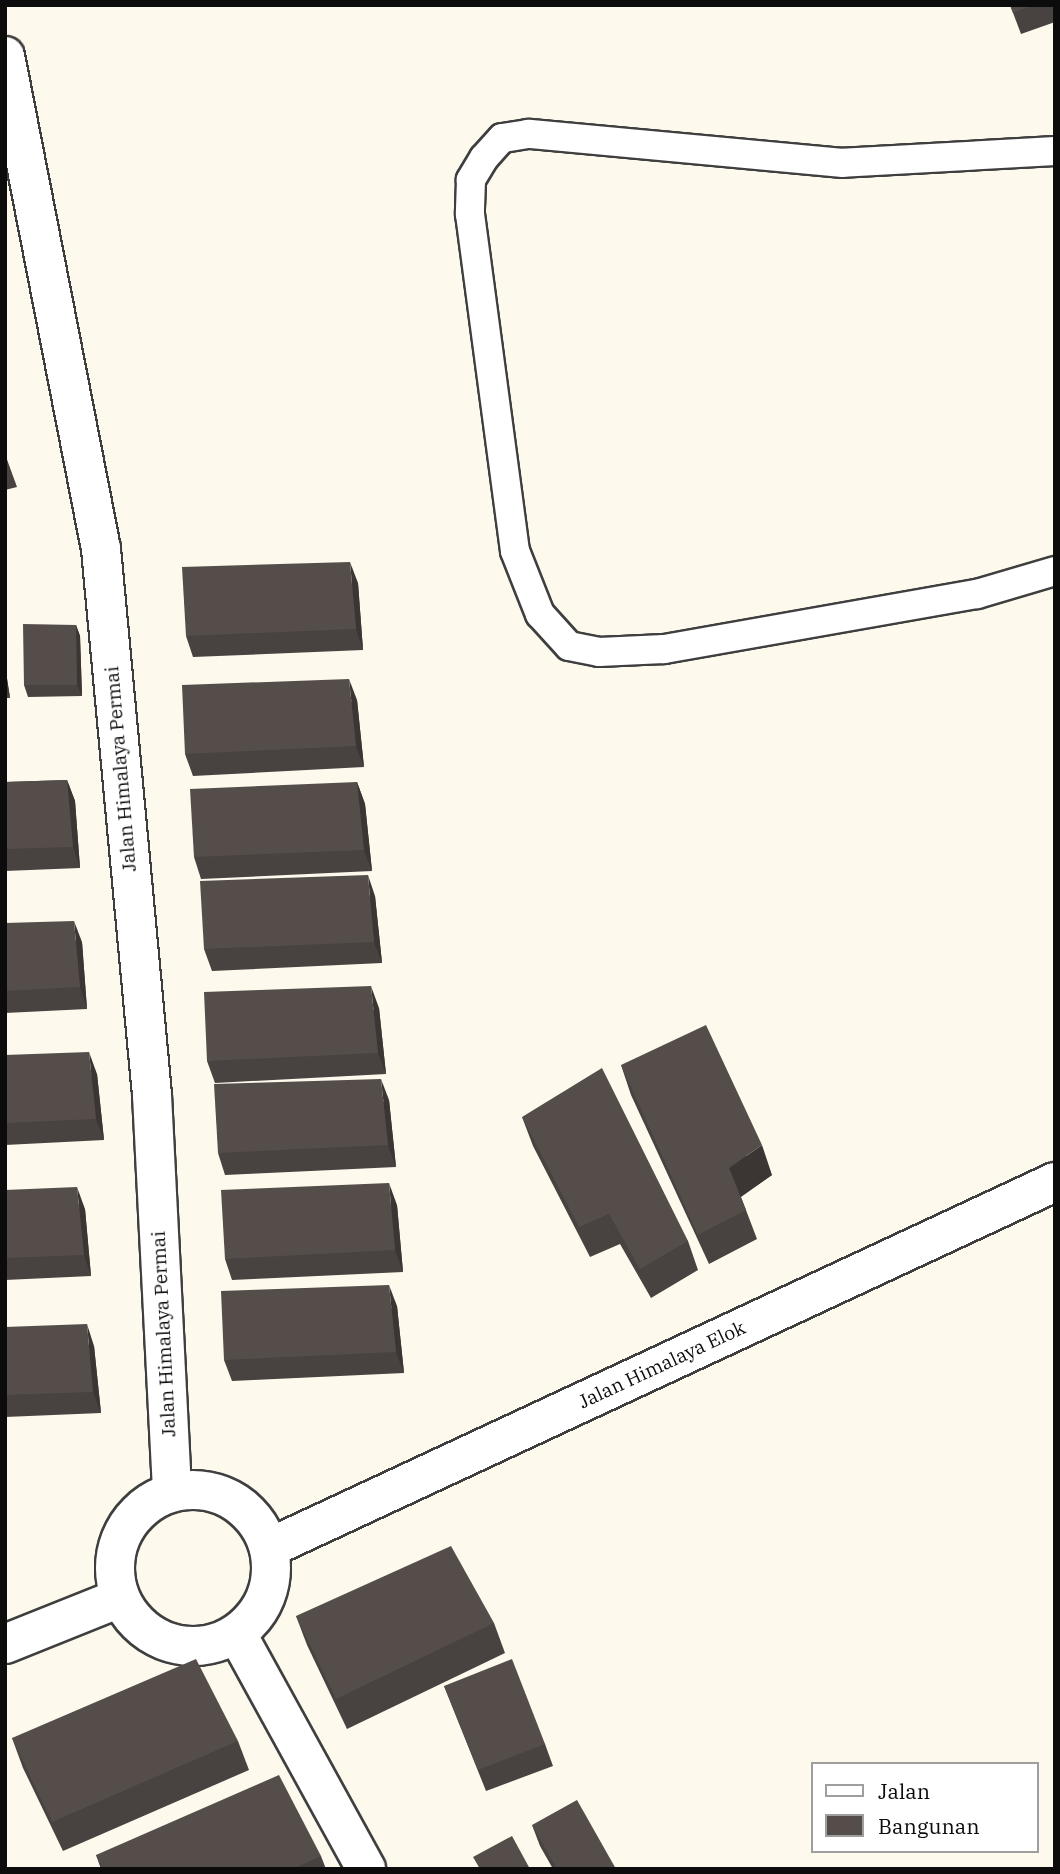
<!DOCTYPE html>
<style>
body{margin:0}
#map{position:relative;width:1060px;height:1874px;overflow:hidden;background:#fdf9ed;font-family:"IBM Plex Serif",serif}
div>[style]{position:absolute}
.roads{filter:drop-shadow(2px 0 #3f3f3f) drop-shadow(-2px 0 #3f3f3f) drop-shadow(0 2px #3f3f3f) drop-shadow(0 -2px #3f3f3f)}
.service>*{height:28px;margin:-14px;padding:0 14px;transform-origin:14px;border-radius:14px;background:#fff}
.minor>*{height:38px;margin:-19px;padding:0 19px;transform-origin:19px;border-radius:19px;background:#fff}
.minor>.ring{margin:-19px;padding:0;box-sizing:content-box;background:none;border:38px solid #fff;border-radius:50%}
.wall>*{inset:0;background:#484240}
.shaded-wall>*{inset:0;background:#3b3634}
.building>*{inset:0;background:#544d4a}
span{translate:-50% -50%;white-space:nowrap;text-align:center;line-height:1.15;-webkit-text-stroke:7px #fff;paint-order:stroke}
.street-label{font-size:19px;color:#0c0c0c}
.frame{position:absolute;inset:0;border:7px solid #0c0c0c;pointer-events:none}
.legend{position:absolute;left:811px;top:1762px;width:228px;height:91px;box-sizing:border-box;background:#fff;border:2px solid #9e9e9e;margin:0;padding:9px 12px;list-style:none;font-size:21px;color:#0c0c0c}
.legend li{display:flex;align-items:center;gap:14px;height:35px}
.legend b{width:35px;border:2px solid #9e9e9e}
</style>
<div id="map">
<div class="roads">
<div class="service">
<div style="left:1055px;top:151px;width:212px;rotate:176.8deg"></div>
<div style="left:843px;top:163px;width:316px;rotate:-174.7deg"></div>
<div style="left:528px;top:134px;width:26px;rotate:171deg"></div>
<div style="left:502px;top:138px;width:27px;rotate:132deg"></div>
<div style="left:484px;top:158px;width:26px;rotate:121deg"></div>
<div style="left:471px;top:180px;width:34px;rotate:92deg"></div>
<div style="left:470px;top:214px;width:340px;rotate:82.4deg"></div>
<div style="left:515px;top:551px;width:68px;rotate:68.4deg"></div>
<div style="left:540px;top:614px;width:43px;rotate:47.8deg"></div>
<div style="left:569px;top:646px;width:31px;rotate:11deg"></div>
<div style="left:599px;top:652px;width:65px;rotate:-2.6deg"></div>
<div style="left:664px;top:649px;width:318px;rotate:-10deg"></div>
<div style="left:977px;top:594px;width:81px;rotate:-16.4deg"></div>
</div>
<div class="minor">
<div style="left:5px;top:56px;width:502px;rotate:78.98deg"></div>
<div style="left:101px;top:549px;width:548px;rotate:84.66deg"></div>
<div style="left:152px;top:1095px;width:397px;rotate:87.1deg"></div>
<div class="ring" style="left:115px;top:1490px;width:118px;height:118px"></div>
<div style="left:269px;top:1548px;width:867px;rotate:-24.97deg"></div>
<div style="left:237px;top:1634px;width:268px;rotate:61.2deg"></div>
<div style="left:5px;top:1644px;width:124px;rotate:-21.8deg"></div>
</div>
</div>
<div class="wall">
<div style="clip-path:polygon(1010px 5px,1055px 5px,1055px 22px,1021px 34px)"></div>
<div style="clip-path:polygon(5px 454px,17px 487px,5px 490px)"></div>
<div style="clip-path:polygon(358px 583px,363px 650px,193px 657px,186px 636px)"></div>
<div style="clip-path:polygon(76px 625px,80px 636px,82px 696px,28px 697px,24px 685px)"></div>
<div style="clip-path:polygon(5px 666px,10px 698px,5px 698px)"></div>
<div style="clip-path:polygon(357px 700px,364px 767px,193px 776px,185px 754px)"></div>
<div style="clip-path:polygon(67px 780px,75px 801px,80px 868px,5px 871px,5px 782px)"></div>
<div style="clip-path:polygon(357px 782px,365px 804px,372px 871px,201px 879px,194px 857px)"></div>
<div style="clip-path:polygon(375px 896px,382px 963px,212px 971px,204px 949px)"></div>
<div style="clip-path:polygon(5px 923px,82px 942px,87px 1009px,5px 1013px)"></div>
<div style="clip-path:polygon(379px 1008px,386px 1074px,215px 1083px,207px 1061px)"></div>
<div style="clip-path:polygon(5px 1055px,97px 1074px,104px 1140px,5px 1145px)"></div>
<div style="clip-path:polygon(621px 1065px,772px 1175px,741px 1197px,757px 1239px,709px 1264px,631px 1095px)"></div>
<div style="clip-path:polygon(389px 1100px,396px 1167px,225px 1175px,218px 1153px)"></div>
<div style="clip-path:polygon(522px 1117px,688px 1241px,698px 1270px,651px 1298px,620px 1244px,590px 1257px,533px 1146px)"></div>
<div style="clip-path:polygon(5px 1190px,85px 1209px,91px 1276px,5px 1280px)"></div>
<div style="clip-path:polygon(397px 1205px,403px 1272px,232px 1280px,225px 1259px)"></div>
<div style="clip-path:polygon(397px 1306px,404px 1373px,232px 1381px,224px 1360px)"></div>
<div style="clip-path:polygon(5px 1327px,94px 1346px,101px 1413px,5px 1417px)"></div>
<div style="clip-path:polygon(296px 1616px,494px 1623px,505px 1653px,347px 1729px,307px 1645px)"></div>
<div style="clip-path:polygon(444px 1686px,545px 1744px,553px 1766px,486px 1791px)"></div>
<div style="clip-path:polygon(12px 1738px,238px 1741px,249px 1770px,63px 1851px,23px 1768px)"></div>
<div style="clip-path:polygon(532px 1825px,616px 1869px,553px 1869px,540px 1846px)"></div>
<div style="clip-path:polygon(96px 1855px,321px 1856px,326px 1869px,101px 1869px)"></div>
</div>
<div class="shaded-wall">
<div style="clip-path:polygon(350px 562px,358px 583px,363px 650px,356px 629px)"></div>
<div style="clip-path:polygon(76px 625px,80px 636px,82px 696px,77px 685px)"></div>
<div style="clip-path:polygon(5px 666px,10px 698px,5px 686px)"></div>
<div style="clip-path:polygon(349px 679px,357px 700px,364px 767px,356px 746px)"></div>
<div style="clip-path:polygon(67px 780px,75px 801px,80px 868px,73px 847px)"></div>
<div style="clip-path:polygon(357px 782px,365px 804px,372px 871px,364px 850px)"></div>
<div style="clip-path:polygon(368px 875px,375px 896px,382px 963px,374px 942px)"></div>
<div style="clip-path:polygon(74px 921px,82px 942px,87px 1009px,80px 987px)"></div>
<div style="clip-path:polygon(371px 986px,379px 1008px,386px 1074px,378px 1053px)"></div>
<div style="clip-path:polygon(89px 1052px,97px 1074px,104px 1140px,96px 1119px)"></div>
<div style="clip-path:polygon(381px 1079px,389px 1100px,396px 1167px,388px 1145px)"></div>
<div style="clip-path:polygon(762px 1145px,772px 1175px,740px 1197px,729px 1168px)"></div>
<div style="clip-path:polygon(389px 1183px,397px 1205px,403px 1272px,395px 1250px)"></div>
<div style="clip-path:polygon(77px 1187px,85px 1209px,91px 1276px,84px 1255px)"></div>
<div style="clip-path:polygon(389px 1285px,397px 1306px,404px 1373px,396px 1352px)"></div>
<div style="clip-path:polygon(87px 1324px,94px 1346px,101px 1413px,93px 1392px)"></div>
</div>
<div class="building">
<div style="clip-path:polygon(1010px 5px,1033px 5px,1013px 13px)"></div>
<div style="clip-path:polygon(350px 562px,356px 629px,186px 636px,182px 567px)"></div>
<div style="clip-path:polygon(23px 624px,76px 625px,77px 685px,24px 685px)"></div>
<div style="clip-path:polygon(349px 679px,356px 746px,185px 754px,182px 685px)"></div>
<div style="clip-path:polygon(67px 780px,73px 847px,5px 849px,5px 782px)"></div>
<div style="clip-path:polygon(357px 782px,364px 850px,194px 857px,190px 789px)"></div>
<div style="clip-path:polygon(368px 875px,374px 942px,204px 949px,200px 881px)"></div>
<div style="clip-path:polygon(74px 921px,80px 987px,5px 991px,5px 923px)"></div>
<div style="clip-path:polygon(371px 986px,378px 1053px,207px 1061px,204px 992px)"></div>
<div style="clip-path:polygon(706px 1025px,762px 1145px,729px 1168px,746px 1210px,698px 1235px,621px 1065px)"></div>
<div style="clip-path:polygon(89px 1052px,96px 1119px,5px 1123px,5px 1055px)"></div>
<div style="clip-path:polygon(602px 1068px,688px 1241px,640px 1269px,609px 1214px,579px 1227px,522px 1117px)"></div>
<div style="clip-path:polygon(381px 1079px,388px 1145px,218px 1153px,214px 1084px)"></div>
<div style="clip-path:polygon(389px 1183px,395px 1250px,225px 1259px,221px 1190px)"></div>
<div style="clip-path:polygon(77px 1187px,84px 1255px,5px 1258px,5px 1190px)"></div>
<div style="clip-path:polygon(389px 1285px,396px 1352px,224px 1360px,221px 1291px)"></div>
<div style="clip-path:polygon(87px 1324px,93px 1392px,5px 1395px,5px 1327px)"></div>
<div style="clip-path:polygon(451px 1546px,494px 1623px,336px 1699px,296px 1616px)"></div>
<div style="clip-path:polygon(196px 1659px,238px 1741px,52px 1822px,12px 1738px)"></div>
<div style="clip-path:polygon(512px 1659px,545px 1744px,478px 1770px,444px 1686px)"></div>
<div style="clip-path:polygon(279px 1775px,321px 1856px,293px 1869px,103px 1869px,96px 1855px)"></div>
<div style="clip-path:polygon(577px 1800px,616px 1869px,557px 1869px,532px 1825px)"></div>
<div style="clip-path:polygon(512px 1836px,530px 1869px,480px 1869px,473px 1857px)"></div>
</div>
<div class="street-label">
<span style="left:121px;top:769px;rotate:-95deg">Jalan Himalaya Permai</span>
<span style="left:164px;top:1334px;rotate:-93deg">Jalan Himalaya Permai</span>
<span style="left:662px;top:1365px;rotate:-25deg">Jalan Himalaya Elok</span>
</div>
<div class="frame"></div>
<ul class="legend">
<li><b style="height:9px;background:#fff"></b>Jalan</li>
<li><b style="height:19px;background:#544d4a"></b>Bangunan</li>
</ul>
</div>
